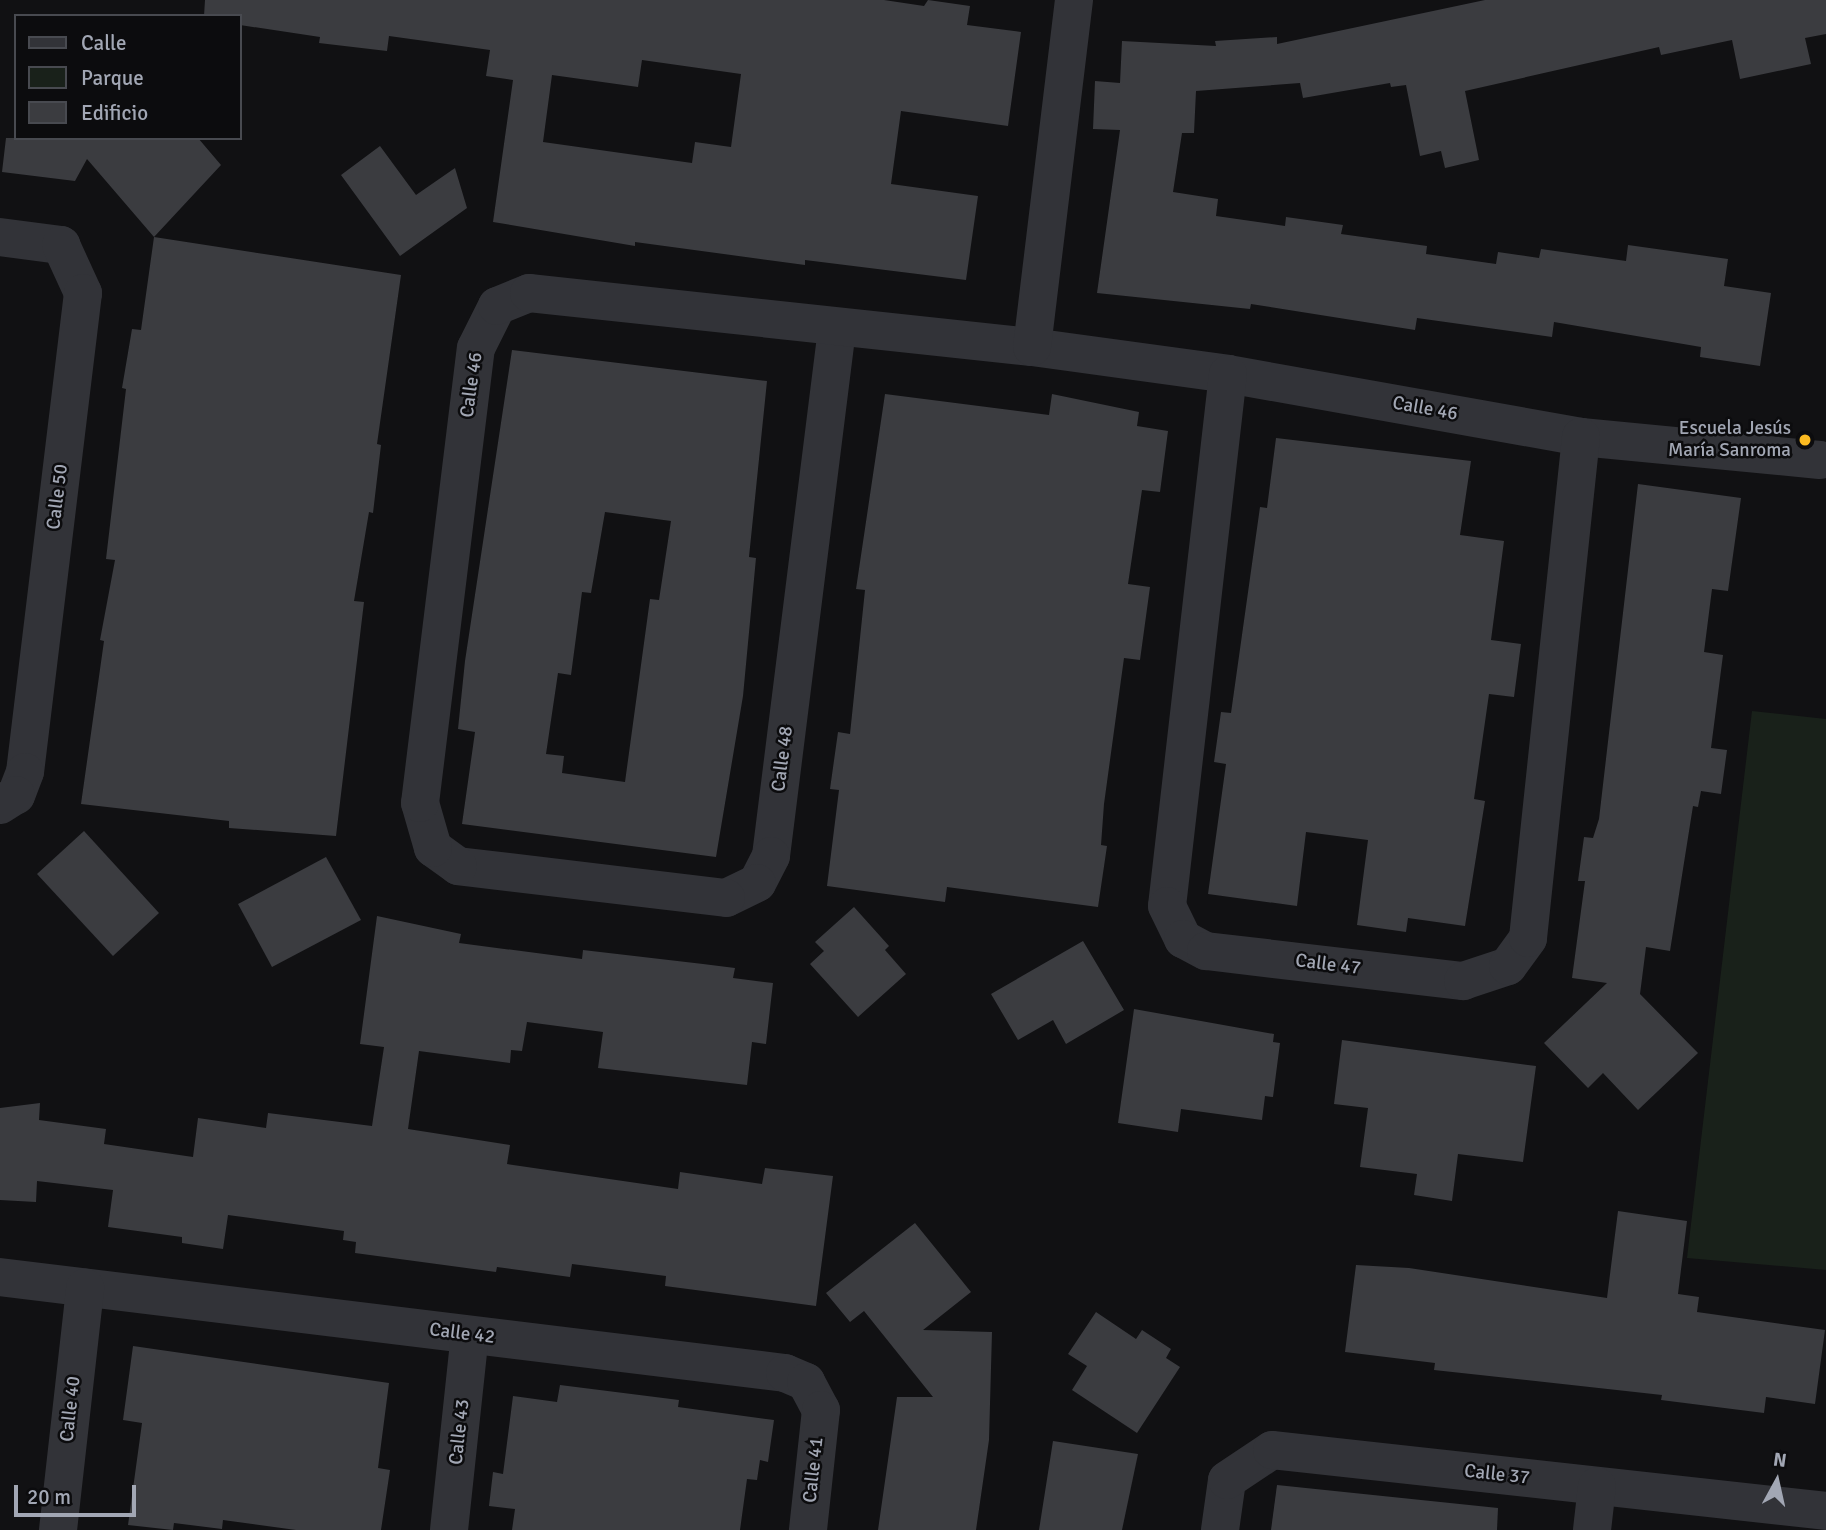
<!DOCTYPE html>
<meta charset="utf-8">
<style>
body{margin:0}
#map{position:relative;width:1826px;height:1530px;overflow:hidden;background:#111113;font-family:Signika,sans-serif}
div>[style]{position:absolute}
.green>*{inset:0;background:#19211a}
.building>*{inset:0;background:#3b3c40}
.street>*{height:38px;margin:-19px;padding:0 19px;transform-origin:19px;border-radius:19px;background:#323338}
.dots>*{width:19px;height:19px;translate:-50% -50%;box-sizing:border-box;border:4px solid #0c0c0e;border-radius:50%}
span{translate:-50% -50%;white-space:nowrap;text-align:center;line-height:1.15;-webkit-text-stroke:5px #0c0c0e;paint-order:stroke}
.street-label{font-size:19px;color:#a2a7b4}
.poi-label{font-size:19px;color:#a2a7b4}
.right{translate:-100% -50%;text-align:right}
.legend{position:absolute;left:14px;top:14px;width:228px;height:126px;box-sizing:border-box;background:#0c0c0e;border:2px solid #484a50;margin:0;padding:9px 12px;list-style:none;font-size:21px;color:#a2a7b4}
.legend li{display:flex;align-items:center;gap:14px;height:35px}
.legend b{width:35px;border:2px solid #484a50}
.north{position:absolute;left:1742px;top:1446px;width:70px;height:70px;-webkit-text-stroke:5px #0c0c0e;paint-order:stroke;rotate:8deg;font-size:19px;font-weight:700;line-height:28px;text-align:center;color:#a2a7b4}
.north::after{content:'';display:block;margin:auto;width:24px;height:32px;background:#a2a7b4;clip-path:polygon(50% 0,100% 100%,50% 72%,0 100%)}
.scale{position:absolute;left:14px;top:1485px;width:122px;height:32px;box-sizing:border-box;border:4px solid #a2a7b4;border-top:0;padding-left:9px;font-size:21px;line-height:24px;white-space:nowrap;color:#a2a7b4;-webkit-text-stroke:5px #0c0c0e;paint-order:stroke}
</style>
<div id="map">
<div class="green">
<div style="clip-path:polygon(1752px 711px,1826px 719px,1826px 1270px,1687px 1258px)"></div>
</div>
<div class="building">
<div style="clip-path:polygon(evenodd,205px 0,884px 0,924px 6px,928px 0,970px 6px,967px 25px,1021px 32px,1008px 126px,901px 111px,891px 184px,978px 196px,966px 280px,805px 260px,805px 265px,635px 242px,635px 246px,493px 222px,513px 80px,486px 76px,490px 50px,389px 36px,387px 51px,319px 43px,320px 37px,240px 25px,240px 16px,204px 16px,205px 0,642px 60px,741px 74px,731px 147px,695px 142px,692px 163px,543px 142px,552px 75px,638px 87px,642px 60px)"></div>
<div style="clip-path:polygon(1485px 0,1826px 0,1826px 34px,1805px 38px,1811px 64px,1740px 79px,1732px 40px,1661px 55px,1659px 47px,1465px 91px,1479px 160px,1445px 168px,1441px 151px,1420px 156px,1406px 85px,1391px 87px,1390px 83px,1303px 98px,1300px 83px,1196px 91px,1194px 133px,1182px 133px,1173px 192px,1218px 199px,1216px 216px,1285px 226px,1286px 217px,1343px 225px,1341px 234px,1427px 246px,1426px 254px,1496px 264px,1498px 252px,1539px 258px,1541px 249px,1626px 261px,1628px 245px,1728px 259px,1724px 286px,1771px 293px,1760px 366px,1700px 357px,1701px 347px,1554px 322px,1552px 337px,1417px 318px,1415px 330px,1251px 304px,1250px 309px,1097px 293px,1120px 130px,1093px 129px,1095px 81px,1120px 83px,1122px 41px,1216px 46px,1215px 41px,1277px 37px,1277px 44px)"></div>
<div style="clip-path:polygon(6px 138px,198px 138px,221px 165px,154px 237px,87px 159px,75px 181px,2px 172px)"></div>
<div style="clip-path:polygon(380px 146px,416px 195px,455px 168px,467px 208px,400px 256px,341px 175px)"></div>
<div style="clip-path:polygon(154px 237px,401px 275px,377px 444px,381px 445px,373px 513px,369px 512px,354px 601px,364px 602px,336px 836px,229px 828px,229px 821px,81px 804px,104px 641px,100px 640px,115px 560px,106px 559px,126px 389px,122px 388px,132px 329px,141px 330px)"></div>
<div style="clip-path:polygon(evenodd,512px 350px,767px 381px,749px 557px,756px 558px,743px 696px,716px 857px,462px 824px,475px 732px,458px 729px,465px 661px,512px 350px,605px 512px,671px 521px,659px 600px,650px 599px,625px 782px,562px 773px,564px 756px,546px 754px,558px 673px,571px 675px,582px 592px,591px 593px,605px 512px)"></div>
<div style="clip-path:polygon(885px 394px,1049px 415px,1052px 394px,1139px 412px,1137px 426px,1168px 431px,1160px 492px,1142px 490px,1128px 584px,1150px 587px,1140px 660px,1124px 658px,1104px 804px,1101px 845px,1107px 846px,1098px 907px,947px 887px,945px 902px,827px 886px,839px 790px,830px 789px,838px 732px,850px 734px,865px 590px,856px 589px)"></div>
<div style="clip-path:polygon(1276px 438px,1471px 461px,1460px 535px,1504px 541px,1491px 640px,1521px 644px,1514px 697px,1489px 694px,1474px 799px,1485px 801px,1465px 926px,1408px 918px,1406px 932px,1357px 925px,1368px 840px,1306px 832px,1297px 906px,1208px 894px,1226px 764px,1214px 762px,1221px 712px,1231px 713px,1260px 507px,1267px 508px)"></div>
<div style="clip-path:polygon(1638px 484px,1741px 498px,1728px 591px,1712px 589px,1704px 652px,1723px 655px,1711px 748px,1727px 750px,1721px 794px,1701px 791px,1698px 807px,1693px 806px,1670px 951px,1646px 947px,1640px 994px,1698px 1053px,1638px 1110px,1603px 1073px,1588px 1088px,1544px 1043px,1607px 983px,1572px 978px,1585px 881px,1578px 881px,1584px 837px,1593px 838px,1599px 819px)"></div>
<div style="clip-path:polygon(84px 831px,159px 913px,113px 956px,37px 874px)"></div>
<div style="clip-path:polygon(326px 857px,361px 920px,272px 967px,238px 904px)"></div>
<div style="clip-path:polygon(854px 907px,889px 946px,885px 950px,906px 974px,858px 1017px,810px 964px,824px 951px,815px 942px)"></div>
<div style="clip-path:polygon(377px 916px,461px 934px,459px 943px,582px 959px,583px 950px,703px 964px,735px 968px,733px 978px,773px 983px,766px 1044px,752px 1042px,747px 1085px,598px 1068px,603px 1032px,527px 1022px,522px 1051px,511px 1050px,510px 1063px,419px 1051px,408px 1129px,510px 1145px,507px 1164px,678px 1189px,680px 1172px,762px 1184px,765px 1168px,833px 1176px,816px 1306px,665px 1286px,666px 1276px,572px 1264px,570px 1277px,497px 1267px,496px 1272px,355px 1253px,356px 1242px,343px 1240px,344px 1231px,228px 1215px,223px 1249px,182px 1243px,182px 1237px,108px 1227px,113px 1190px,37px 1181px,36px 1202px,0 1200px,0 1108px,40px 1103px,39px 1120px,106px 1129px,104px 1144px,193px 1157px,198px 1118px,266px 1128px,268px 1113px,372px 1126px,384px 1047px,360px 1044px)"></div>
<div style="clip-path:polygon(1083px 941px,1124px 1010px,1066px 1044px,1053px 1020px,1018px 1040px,991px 994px)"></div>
<div style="clip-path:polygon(1134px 1009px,1274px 1034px,1273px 1042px,1280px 1043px,1273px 1097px,1265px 1096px,1262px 1120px,1181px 1109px,1178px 1132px,1118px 1123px)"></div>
<div style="clip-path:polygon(1342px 1040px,1536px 1066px,1523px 1162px,1458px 1154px,1452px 1201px,1414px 1195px,1417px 1174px,1360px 1167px,1368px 1108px,1334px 1104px)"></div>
<div style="clip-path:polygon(1618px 1211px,1687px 1221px,1678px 1294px,1699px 1297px,1697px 1312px,1825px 1330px,1815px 1404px,1766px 1397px,1764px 1413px,1661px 1400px,1662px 1395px,1434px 1370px,1435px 1363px,1345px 1352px,1356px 1265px,1409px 1268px,1607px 1298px)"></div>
<div style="clip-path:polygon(915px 1223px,971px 1292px,923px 1330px,992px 1332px,989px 1440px,976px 1530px,878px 1530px,897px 1397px,933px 1397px,864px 1311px,850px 1322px,826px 1293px)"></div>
<div style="clip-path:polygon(1096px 1312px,1136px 1339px,1142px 1330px,1171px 1349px,1166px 1358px,1180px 1367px,1137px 1433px,1072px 1390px,1087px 1366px,1068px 1354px)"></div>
<div style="clip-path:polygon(133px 1346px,389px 1383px,378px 1468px,390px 1470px,381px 1530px,296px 1530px,223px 1520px,222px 1529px,174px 1523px,173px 1530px,128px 1525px,142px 1423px,123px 1420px)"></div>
<div style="clip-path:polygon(560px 1385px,679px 1400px,678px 1407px,774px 1420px,768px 1462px,760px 1460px,757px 1480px,747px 1479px,740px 1530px,512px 1530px,515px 1509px,489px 1506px,493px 1472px,503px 1474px,513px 1396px,557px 1402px)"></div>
<div style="clip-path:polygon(1053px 1441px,1138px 1454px,1122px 1530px,1039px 1530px)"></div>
<div style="clip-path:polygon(1277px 1485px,1498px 1508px,1497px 1530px,1271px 1530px)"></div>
</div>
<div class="street">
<div style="left:0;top:237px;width:62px;rotate:7.5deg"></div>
<div style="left:61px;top:245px;width:53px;rotate:65.4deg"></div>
<div style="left:83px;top:293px;width:482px;rotate:96.9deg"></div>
<div style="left:25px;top:772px;width:25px;rotate:111deg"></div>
<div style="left:16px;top:795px;width:19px;rotate:148deg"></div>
<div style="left:837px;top:329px;width:531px;rotate:97.14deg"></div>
<div style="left:771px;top:856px;width:30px;rotate:117deg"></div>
<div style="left:757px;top:883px;width:34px;rotate:154deg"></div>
<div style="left:726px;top:898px;width:270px;rotate:-173.2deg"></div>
<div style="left:458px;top:866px;width:31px;rotate:-144deg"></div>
<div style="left:433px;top:848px;width:47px;rotate:-106.1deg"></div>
<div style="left:420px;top:803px;width:458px;rotate:-83deg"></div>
<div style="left:476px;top:348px;width:47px;rotate:-63.4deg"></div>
<div style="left:497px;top:306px;width:35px;rotate:-22deg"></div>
<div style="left:529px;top:293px;width:506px;rotate:6.13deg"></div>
<div style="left:1032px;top:347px;width:198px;rotate:7.8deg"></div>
<div style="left:1228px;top:374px;width:359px;rotate:10.1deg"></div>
<div style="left:1581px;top:437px;width:240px;rotate:5.5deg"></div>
<div style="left:1032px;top:347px;width:350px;rotate:-83.1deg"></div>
<div style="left:1228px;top:374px;width:535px;rotate:96.54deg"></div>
<div style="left:1167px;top:906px;width:37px;rotate:64deg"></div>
<div style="left:1183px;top:939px;width:26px;rotate:28deg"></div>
<div style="left:1206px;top:951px;width:259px;rotate:6.7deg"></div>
<div style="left:1463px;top:981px;width:47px;rotate:-18.4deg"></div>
<div style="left:1508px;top:966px;width:34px;rotate:-54deg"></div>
<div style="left:1528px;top:938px;width:504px;rotate:-83.96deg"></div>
<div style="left:0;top:1277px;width:791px;rotate:6.97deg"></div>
<div style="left:785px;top:1373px;width:23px;rotate:23deg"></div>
<div style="left:806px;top:1382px;width:32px;rotate:62deg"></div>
<div style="left:821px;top:1410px;width:121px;rotate:96.2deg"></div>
<div style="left:58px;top:1530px;width:244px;rotate:-83.6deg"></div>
<div style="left:449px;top:1530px;width:196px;rotate:-83.9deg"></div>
<div style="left:1220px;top:1530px;width:50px;rotate:-82deg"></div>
<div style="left:1227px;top:1480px;width:54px;rotate:-33.7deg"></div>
<div style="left:1272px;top:1450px;width:557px;rotate:6.28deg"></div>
<div style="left:1592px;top:1530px;width:44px;rotate:-83.5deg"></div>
</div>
<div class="dots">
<div style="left:1805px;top:440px;background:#fbba21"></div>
</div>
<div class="street-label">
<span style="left:472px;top:385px;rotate:-82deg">Calle 46</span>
<span style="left:1425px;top:409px;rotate:10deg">Calle 46</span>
<span style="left:58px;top:497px;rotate:-83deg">Calle 50</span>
<span style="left:783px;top:759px;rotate:-83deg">Calle 48</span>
<span style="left:1328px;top:965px;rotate:7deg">Calle 47</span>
<span style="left:462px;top:1334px;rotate:7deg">Calle 42</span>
<span style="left:71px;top:1409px;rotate:-84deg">Calle 40</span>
<span style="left:460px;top:1432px;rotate:-84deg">Calle 43</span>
<span style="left:814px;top:1470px;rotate:-84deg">Calle 41</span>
<span style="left:1497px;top:1475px;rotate:6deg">Calle 37</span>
</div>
<div class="poi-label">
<span class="right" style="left:1791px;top:440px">Escuela Jesús<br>María Sanroma</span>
</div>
<ul class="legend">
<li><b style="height:9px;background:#323338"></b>Calle</li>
<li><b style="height:19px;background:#19211a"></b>Parque</li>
<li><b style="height:19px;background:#3b3c40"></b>Edificio</li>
</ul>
<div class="north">N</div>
<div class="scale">20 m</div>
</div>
